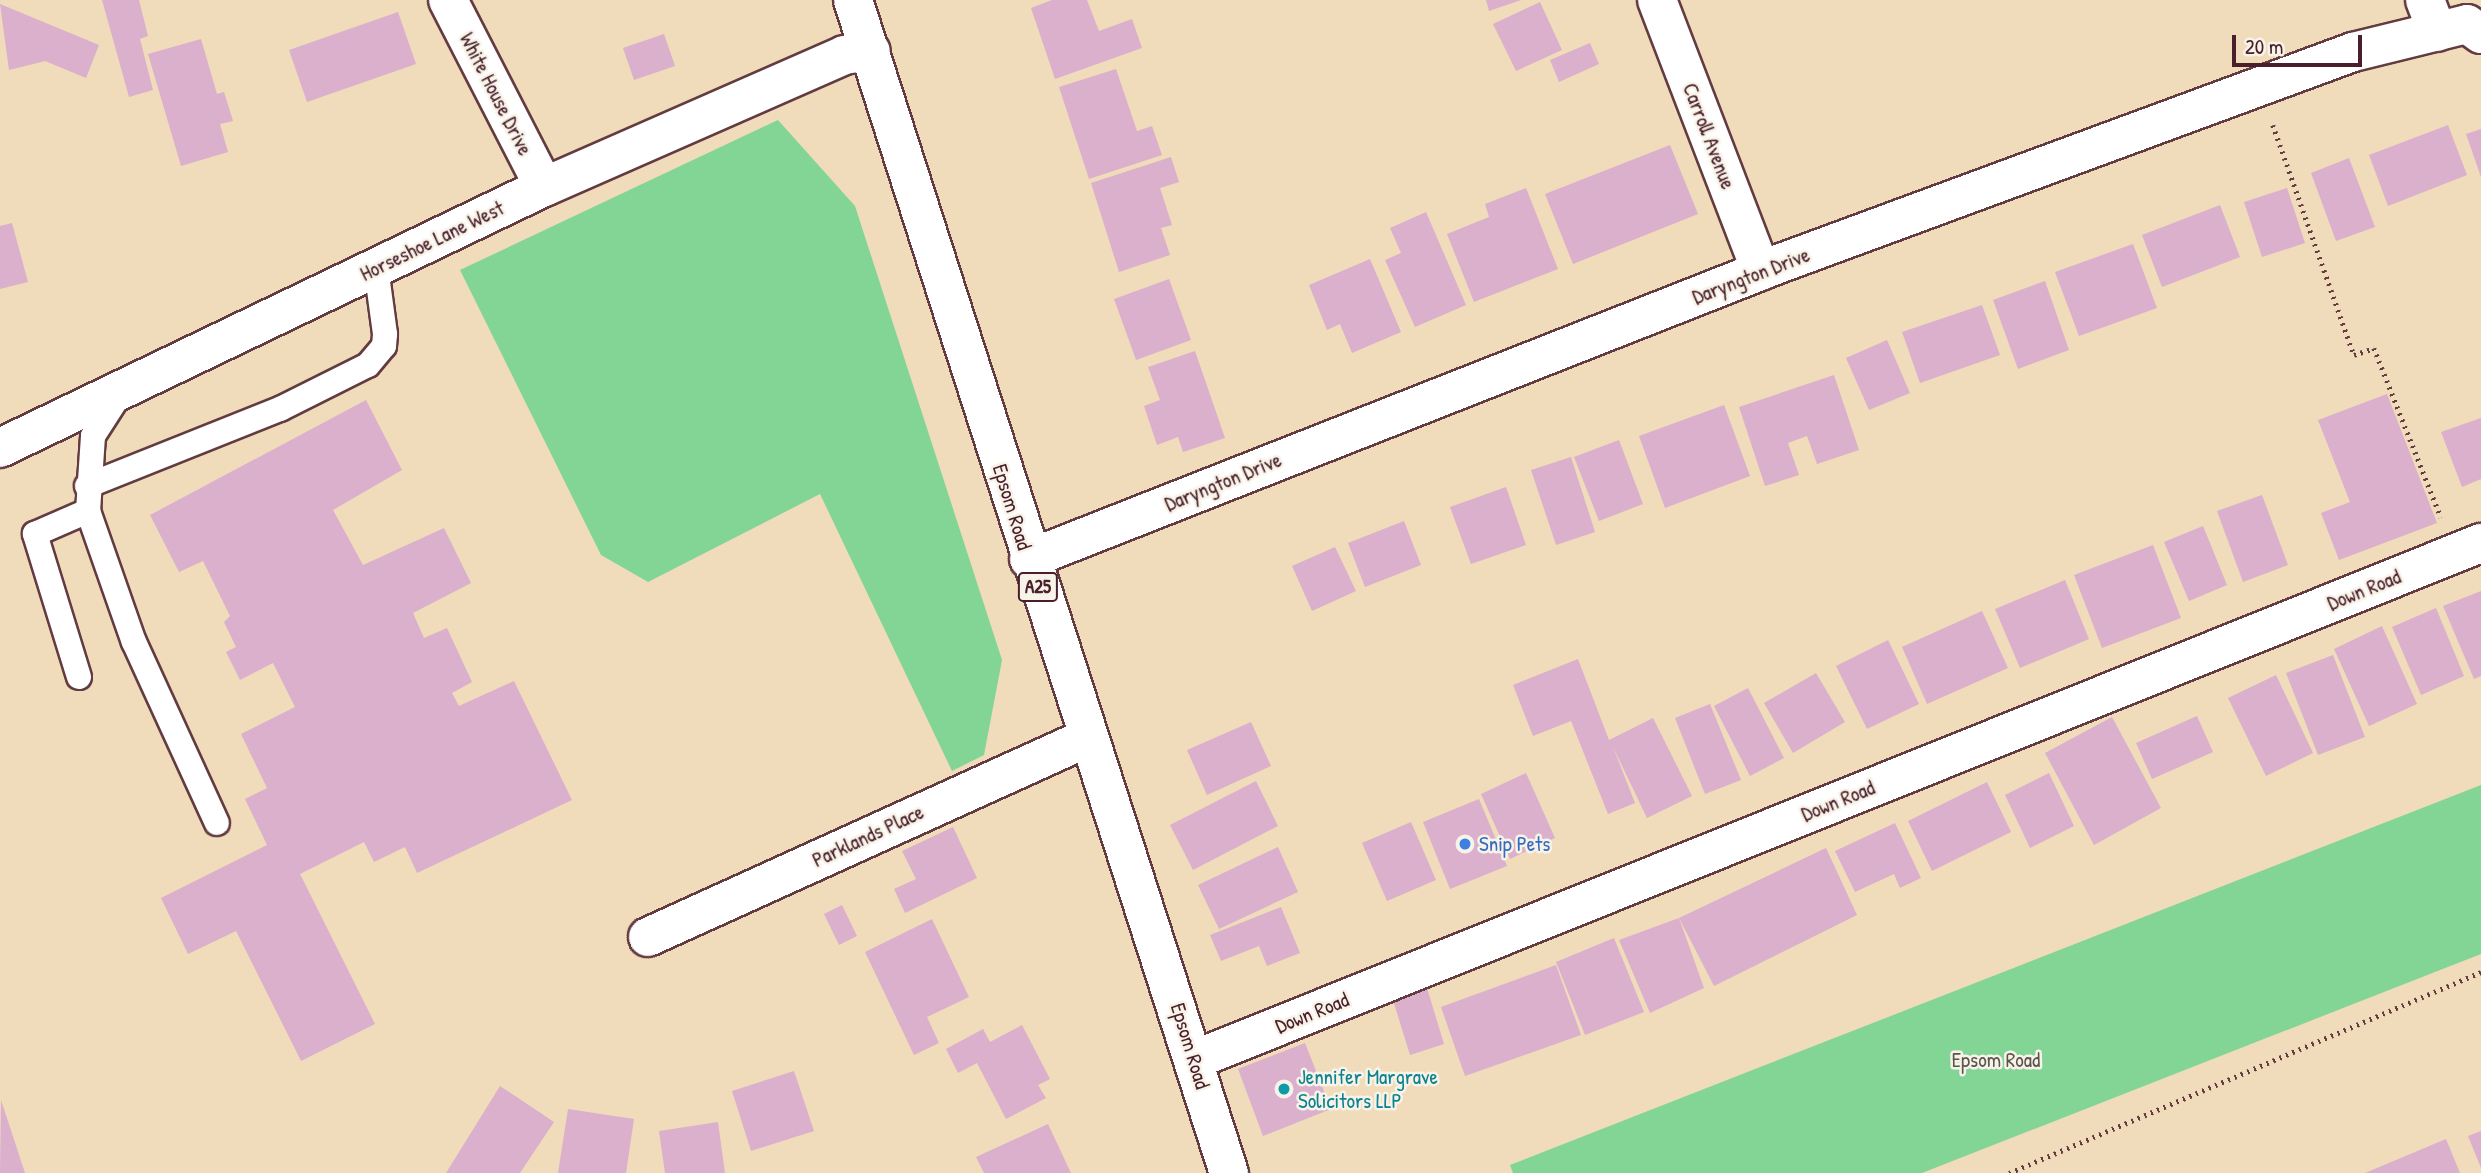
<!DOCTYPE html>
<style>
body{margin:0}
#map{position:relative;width:2481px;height:1173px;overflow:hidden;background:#f0dbba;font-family:"Patrick Hand",sans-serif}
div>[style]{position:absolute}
.green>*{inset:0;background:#83d596}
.building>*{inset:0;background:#dab0cd}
.path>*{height:4.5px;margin-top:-2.25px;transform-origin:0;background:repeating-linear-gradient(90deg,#633b40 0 2px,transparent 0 7px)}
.roads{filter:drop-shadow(2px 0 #633b40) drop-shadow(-2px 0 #633b40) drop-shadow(0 2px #633b40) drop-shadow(0 -2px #633b40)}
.lane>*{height:24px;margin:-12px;padding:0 12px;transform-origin:12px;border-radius:12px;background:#fff}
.street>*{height:38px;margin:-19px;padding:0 19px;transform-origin:19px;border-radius:19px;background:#fff}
.primary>*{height:38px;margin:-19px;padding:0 19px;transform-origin:19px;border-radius:19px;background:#fff}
.dots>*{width:19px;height:19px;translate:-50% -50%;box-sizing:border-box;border:4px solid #f7f3e8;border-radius:50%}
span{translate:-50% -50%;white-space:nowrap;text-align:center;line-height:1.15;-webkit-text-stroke:5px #f7f3e8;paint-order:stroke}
.shield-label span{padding:2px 5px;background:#f7f3e8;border:2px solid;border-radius:5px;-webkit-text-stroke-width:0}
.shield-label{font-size:19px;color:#4a1f2b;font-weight:700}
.street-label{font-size:21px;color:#4a1f2b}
.shop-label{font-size:21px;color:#366cbe}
.left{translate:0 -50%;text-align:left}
.park-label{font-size:21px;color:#5b564b}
.culture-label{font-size:21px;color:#0d838f}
.scale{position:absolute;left:2232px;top:35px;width:130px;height:32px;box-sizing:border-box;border:4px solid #4a1f2b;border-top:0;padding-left:9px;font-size:21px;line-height:24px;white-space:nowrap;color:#4a1f2b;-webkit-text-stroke:5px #f7f3e8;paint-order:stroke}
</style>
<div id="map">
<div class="green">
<div style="clip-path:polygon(778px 120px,855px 206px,1002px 660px,984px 755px,952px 771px,820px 494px,648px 582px,601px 555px,460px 270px)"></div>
<div style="clip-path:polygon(2481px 785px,2481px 954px,1922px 1173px,1513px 1173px,1510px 1165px)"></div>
</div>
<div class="building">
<div style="clip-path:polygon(102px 0,139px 0,148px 36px,140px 39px,153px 90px,129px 97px)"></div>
<div style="clip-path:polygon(1052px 0,1087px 0,1099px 31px,1132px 19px,1142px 48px,1055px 79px,1031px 8px)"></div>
<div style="clip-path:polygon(1486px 0,1521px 0,1489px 11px)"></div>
<div style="clip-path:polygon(1540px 2px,1562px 50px,1516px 71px,1493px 24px)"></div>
<div style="clip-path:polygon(0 4px,99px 45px,86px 78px,45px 61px,9px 70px)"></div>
<div style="clip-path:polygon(398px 12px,416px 64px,307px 102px,289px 50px)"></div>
<div style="clip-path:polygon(664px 34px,675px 66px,634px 80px,623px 48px)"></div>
<div style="clip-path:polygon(201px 39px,217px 94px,224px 92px,233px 121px,220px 124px,228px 152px,181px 166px,148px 54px)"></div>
<div style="clip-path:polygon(1590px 43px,1599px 64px,1559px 82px,1550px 60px)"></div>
<div style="clip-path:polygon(1116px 69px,1137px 131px,1152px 126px,1162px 155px,1089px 179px,1059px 87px)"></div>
<div style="clip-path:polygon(2448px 125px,2467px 175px,2388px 206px,2369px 155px)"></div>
<div style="clip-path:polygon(2481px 129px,2481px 177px,2466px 134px)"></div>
<div style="clip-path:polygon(1670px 145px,1698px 214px,1573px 264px,1545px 194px)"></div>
<div style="clip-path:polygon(1171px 157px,1179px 182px,1160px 188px,1172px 225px,1161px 228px,1170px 255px,1119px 272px,1091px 183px)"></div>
<div style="clip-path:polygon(2349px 158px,2375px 227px,2336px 241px,2311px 173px)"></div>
<div style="clip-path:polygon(1526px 188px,1558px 269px,1474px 302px,1447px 234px,1489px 217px,1485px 204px)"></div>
<div style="clip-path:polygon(2287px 188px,2305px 243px,2262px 257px,2244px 202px)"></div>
<div style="clip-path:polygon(2220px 205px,2240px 257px,2162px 287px,2142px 235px)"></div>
<div style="clip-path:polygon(1426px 212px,1466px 305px,1415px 327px,1385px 260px,1401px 253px,1390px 228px)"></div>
<div style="clip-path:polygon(12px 223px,28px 282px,0 289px,0 226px)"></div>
<div style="clip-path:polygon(2133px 244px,2157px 308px,2079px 336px,2055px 272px)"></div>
<div style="clip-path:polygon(1370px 259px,1401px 332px,1352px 353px,1340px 324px,1327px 330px,1309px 285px)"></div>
<div style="clip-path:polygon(1169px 279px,1191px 340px,1136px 360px,1114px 299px)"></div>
<div style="clip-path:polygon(2045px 281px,2069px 350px,2018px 369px,1993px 300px)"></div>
<div style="clip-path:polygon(1982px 305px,2000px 355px,1920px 383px,1902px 332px)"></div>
<div style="clip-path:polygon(1887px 340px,1910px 393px,1869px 410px,1846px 358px)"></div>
<div style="clip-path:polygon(1195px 351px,1225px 438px,1183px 452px,1178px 437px,1157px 445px,1144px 406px,1160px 400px,1148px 367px)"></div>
<div style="clip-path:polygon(1834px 375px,1859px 450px,1817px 464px,1807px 436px,1788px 443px,1799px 475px,1765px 486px,1739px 407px)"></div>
<div style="clip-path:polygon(2387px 394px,2437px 523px,2339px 560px,2321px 513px,2350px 502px,2318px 420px)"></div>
<div style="clip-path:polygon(366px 400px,402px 470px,333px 510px,363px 565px,444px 528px,471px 583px,413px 613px,424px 638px,447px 628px,472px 682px,452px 693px,459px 706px,514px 681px,572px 800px,417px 873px,405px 847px,374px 862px,364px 842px,300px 874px,375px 1024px,301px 1061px,236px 931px,188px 954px,161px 898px,267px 845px,245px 799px,267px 788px,241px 734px,295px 707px,273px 663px,240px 680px,226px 652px,236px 647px,224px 622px,230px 616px,203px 561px,179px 572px,150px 515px)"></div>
<div style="clip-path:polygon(1724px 405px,1750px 476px,1665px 508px,1639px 436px)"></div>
<div style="clip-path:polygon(2481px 418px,2481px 479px,2462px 487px,2441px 432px)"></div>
<div style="clip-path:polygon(1619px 440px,1643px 504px,1599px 521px,1574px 457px)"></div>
<div style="clip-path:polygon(1571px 457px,1595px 532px,1556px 545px,1531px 470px)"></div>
<div style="clip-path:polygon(1506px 487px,1526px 545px,1471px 564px,1450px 507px)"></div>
<div style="clip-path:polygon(2262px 495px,2288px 565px,2243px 582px,2217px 511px)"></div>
<div style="clip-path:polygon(1404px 521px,1421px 565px,1365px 587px,1348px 543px)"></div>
<div style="clip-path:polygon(2203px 526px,2227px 585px,2189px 601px,2164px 542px)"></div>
<div style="clip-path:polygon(2153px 545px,2181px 618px,2102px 648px,2074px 575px)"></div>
<div style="clip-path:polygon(1335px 547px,1356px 591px,1312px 611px,1292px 566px)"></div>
<div style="clip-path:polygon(2065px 580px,2089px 639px,2020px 668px,1995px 609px)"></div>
<div style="clip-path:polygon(2481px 591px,2481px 676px,2474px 679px,2443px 606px)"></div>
<div style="clip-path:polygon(2436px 608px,2464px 676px,2421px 695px,2392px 627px)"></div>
<div style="clip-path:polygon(1982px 611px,2008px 668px,1927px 704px,1902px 647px)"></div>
<div style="clip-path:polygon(2382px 626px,2417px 704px,2369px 726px,2334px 649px)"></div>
<div style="clip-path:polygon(1888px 640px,1919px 704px,1867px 729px,1836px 666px)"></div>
<div style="clip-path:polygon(2333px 655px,2365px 737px,2318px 755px,2286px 673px)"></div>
<div style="clip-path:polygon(1578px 659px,1609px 740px,1653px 718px,1692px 796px,1647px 818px,1613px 747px,1635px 803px,1608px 814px,1571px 721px,1533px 736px,1513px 685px)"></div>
<div style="clip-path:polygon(1816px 673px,1845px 722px,1793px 753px,1764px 703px)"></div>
<div style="clip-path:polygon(2276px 675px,2313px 753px,2266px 776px,2228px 698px)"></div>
<div style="clip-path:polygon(1748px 688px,1784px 758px,1750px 776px,1714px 706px)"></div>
<div style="clip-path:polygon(1710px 704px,1741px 780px,1705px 794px,1675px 718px)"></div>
<div style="clip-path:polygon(2197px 716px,2213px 752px,2152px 779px,2136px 743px)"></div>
<div style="clip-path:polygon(2112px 717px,2161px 808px,2094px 845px,2045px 753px)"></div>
<div style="clip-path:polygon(1251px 722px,1271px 766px,1207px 795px,1187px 750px)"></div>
<div style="clip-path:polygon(1526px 773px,1555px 838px,1510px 859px,1481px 794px)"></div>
<div style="clip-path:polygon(2049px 773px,2074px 826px,2030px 848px,2005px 795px)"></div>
<div style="clip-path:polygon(1256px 781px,1278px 826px,1193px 870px,1170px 825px)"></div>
<div style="clip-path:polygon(1987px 782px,2011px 832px,1932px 871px,1908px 821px)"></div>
<div style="clip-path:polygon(1479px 799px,1507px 866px,1450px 889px,1423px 822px)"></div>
<div style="clip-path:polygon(1411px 822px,1436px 880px,1387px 901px,1362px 843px)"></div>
<div style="clip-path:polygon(1895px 823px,1921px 878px,1900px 888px,1894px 874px,1855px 892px,1835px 851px)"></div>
<div style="clip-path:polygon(953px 827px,977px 878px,905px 913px,894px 889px,916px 879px,902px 851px)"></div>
<div style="clip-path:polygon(1278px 847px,1298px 892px,1219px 929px,1198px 885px)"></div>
<div style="clip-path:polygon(1826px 848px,1857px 915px,1714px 986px,1679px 918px)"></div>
<div style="clip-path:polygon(842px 905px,857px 936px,839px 945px,824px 914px)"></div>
<div style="clip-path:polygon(1281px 907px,1300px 953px,1267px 966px,1259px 946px,1221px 961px,1210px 935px)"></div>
<div style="clip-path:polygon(1679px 918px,1704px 988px,1650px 1013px,1619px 940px)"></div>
<div style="clip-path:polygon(932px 919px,969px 997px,927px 1017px,939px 1043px,914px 1055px,865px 952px)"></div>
<div style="clip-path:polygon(1614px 938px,1644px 1012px,1585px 1035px,1556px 962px)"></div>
<div style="clip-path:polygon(1556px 965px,1581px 1035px,1465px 1076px,1441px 1007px)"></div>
<div style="clip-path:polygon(1427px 988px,1444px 1044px,1410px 1055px,1393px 1000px)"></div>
<div style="clip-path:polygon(1022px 1025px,1050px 1079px,1038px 1085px,1046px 1098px,1006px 1119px,977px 1063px,958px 1073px,946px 1049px,983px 1029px,990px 1042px)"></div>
<div style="clip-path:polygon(1305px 1043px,1331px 1109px,1263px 1136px,1238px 1069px)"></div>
<div style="clip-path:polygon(794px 1071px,814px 1131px,751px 1151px,732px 1091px)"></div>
<div style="clip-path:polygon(500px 1086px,554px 1122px,520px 1173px,446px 1173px)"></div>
<div style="clip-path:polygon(1px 1100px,25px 1173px,0 1173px)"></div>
<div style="clip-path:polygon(568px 1109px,634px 1119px,626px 1173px,558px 1173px)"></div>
<div style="clip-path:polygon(718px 1122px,725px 1173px,665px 1173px,659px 1131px)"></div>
<div style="clip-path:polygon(1048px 1124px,1071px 1173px,984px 1173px,976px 1157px)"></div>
<div style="clip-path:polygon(2481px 1131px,2481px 1168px,2468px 1136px)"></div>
<div style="clip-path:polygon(2446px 1139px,2460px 1173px,2365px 1173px)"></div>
</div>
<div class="path">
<div style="left:2273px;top:125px;width:244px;rotate:70.6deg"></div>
<div style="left:2354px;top:355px;width:21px;rotate:-19deg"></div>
<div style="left:2374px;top:348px;width:182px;rotate:68.4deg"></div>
<div style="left:2009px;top:1173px;width:513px;rotate:-23.07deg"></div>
</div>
<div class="roads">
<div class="lane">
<div style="left:120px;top:394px;width:50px;rotate:122.7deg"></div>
<div style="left:93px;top:436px;width:75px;rotate:93.8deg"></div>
<div style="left:88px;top:511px;width:139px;rotate:70.7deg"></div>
<div style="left:134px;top:642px;width:199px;rotate:65.4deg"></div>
<div style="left:87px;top:486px;width:208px;rotate:-21.8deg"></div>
<div style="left:280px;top:409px;width:98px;rotate:-26.6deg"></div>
<div style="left:368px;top:365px;width:25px;rotate:-50deg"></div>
<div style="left:384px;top:346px;width:12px;rotate:-85deg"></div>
<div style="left:385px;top:334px;width:68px;rotate:-97.7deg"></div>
<div style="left:79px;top:677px;width:150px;rotate:-107.1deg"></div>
<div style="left:35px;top:534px;width:58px;rotate:-23.5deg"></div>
</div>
<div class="street">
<div style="left:448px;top:0;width:210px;rotate:62.8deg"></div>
<div style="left:1657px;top:0;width:290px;rotate:69deg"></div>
<div style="left:2425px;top:0;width:34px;rotate:69deg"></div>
<div style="left:0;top:448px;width:603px;rotate:-25.63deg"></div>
<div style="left:544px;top:187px;width:328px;rotate:-23.7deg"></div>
<div style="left:844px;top:55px;width:27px;rotate:-8deg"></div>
<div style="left:1029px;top:559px;width:808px;rotate:-21.49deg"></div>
<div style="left:1781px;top:263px;width:610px;rotate:-20.25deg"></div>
<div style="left:2353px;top:52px;width:117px;rotate:-13.8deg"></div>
<div style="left:2467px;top:24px;width:17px;rotate:36deg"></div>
<div style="left:648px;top:937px;width:484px;rotate:-24.4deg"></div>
<div style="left:1194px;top:1060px;width:1387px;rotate:-21.89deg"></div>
</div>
<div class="primary">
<div style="left:853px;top:0;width:1232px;rotate:72.23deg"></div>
</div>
</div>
<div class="dots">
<div style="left:1465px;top:844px;background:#3f7fe0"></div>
<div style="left:1284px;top:1089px;background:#0f9aa8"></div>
</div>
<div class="shield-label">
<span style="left:1038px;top:587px">A25</span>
</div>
<div class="street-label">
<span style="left:496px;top:94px;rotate:63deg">White House Drive</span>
<span style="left:1709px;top:136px;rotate:69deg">Carroll Avenue</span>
<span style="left:432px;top:241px;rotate:-26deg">Horseshoe Lane West</span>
<span style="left:1751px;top:276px;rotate:-21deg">Daryngton Drive</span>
<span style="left:1223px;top:482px;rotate:-22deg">Daryngton Drive</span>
<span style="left:1012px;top:507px;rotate:73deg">Epsom Road</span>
<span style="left:2364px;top:590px;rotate:-22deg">Down Road</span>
<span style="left:1838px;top:801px;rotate:-22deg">Down Road</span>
<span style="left:868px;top:836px;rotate:-25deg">Parklands Place</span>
<span style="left:1312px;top:1013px;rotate:-22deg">Down Road</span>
<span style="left:1190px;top:1046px;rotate:73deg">Epsom Road</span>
</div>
<div class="shop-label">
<span class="left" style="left:1479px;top:844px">Snip Pets</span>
</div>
<div class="park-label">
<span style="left:1996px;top:1060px">Epsom Road</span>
</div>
<div class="culture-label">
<span class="left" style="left:1298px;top:1089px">Jennifer Margrave<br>Solicitors LLP</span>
</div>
<div class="scale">20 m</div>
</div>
